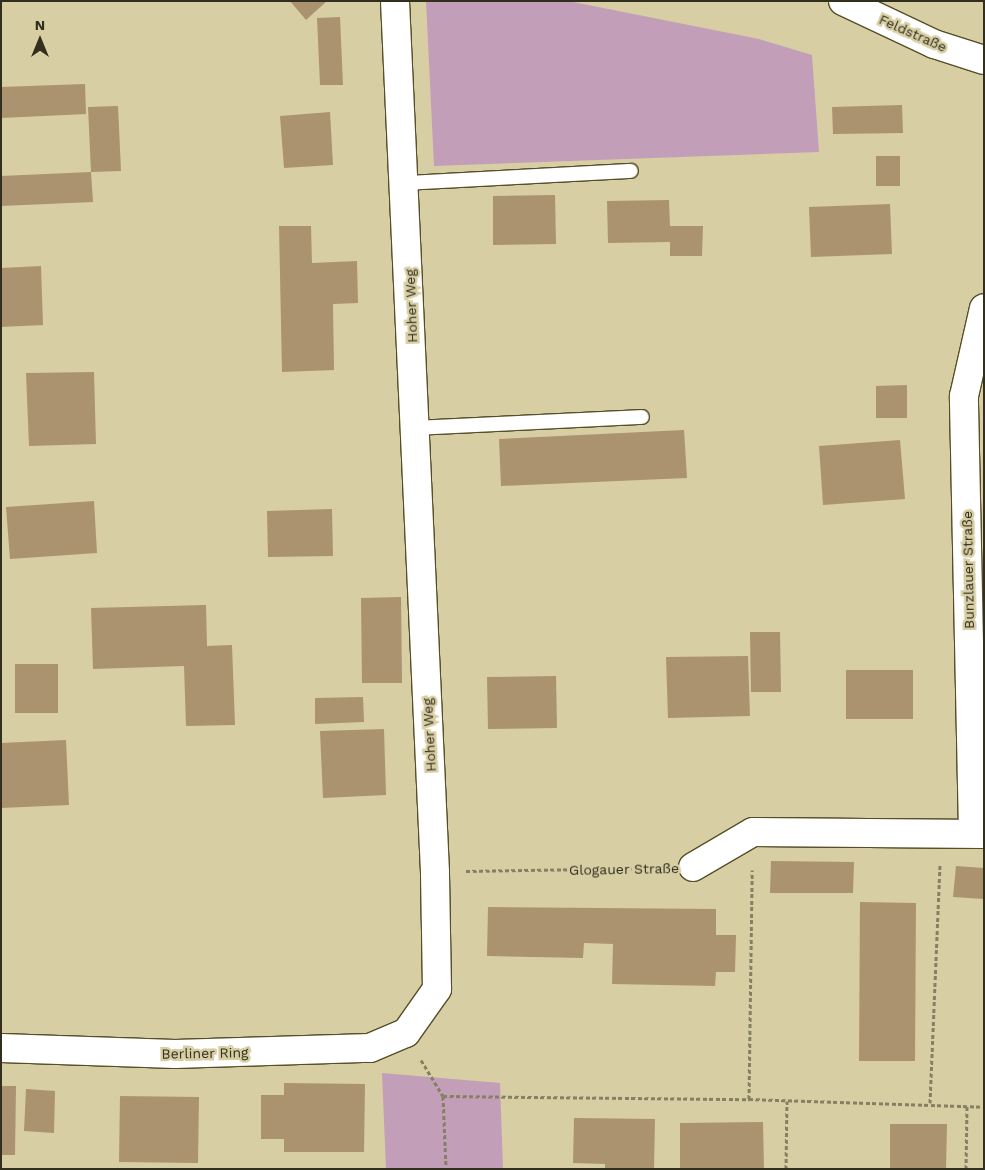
<!DOCTYPE html>
<meta charset="utf-8">
<style>
body{margin:0}
#map{position:relative;width:985px;height:1170px;overflow:hidden;background:#d7cea4;font-family:"Work Sans",sans-serif}
div>[style]{position:absolute}
.green>*{inset:0;background:#c39eb8}
.building>*{inset:0;background:#ab9370}
.path>*{height:3px;margin-top:-1.5px;transform-origin:0;background:repeating-linear-gradient(90deg,#868062 0 4px,transparent 0 6.5px)}
.roads{filter:drop-shadow(1px 0 #564e28) drop-shadow(-1px 0 #564e28) drop-shadow(0 1px #564e28) drop-shadow(0 -1px #564e28)}
.service>*{height:14px;margin:-7px;padding:0 7px;transform-origin:7px;border-radius:7px;background:#fff}
.minor>*{height:28px;margin:-14px;padding:0 14px;transform-origin:14px;border-radius:14px;background:#fff}
.tertiary>*{height:28px;margin:-14px;padding:0 14px;transform-origin:14px;border-radius:14px;background:#fff}
span{translate:-50% -50%;white-space:nowrap;text-align:center;line-height:1.15;-webkit-text-stroke:5px #d7cea4;paint-order:stroke}
.street-label{font-size:14px;color:#332f1f}
.frame{position:absolute;inset:0;border:2px solid #332f1f;pointer-events:none}
.north{position:absolute;left:15px;top:15px;width:50px;height:50px;-webkit-text-stroke:4px #d7cea4;paint-order:stroke;rotate:0deg;font-size:14px;font-weight:700;line-height:20px;text-align:center;color:#332f1f}
.north::after{content:'';display:block;margin:auto;width:18px;height:22px;background:#332f1f;clip-path:polygon(50% 0,100% 100%,50% 72%,0 100%)}
</style>
<div id="map">
<div class="green">
<div style="clip-path:polygon(426px 1px,568px 1px,759px 39px,812px 55px,819px 152px,434px 166px)"></div>
<div style="clip-path:polygon(382px 1073px,500px 1083px,503px 1169px,386px 1169px)"></div>
</div>
<div class="building">
<div style="clip-path:polygon(290px 1px,327px 1px,306px 20px)"></div>
<div style="clip-path:polygon(340px 17px,343px 85px,320px 85px,317px 18px)"></div>
<div style="clip-path:polygon(85px 84px,86px 114px,1px 118px,1px 87px)"></div>
<div style="clip-path:polygon(902px 105px,903px 133px,833px 134px,832px 107px)"></div>
<div style="clip-path:polygon(118px 106px,121px 171px,91px 172px,88px 107px)"></div>
<div style="clip-path:polygon(330px 112px,333px 165px,284px 168px,280px 116px)"></div>
<div style="clip-path:polygon(876px 156px,900px 156px,900px 186px,876px 186px)"></div>
<div style="clip-path:polygon(91px 172px,93px 202px,1px 206px,1px 176px)"></div>
<div style="clip-path:polygon(555px 195px,556px 244px,493px 245px,493px 196px)"></div>
<div style="clip-path:polygon(669px 200px,670px 226px,703px 226px,702px 256px,670px 256px,670px 242px,608px 243px,607px 201px)"></div>
<div style="clip-path:polygon(890px 204px,892px 254px,811px 257px,809px 207px)"></div>
<div style="clip-path:polygon(279px 226px,311px 226px,312px 263px,357px 261px,358px 303px,333px 304px,334px 370px,282px 372px)"></div>
<div style="clip-path:polygon(41px 266px,43px 325px,1px 327px,1px 268px)"></div>
<div style="clip-path:polygon(94px 372px,96px 444px,29px 446px,26px 373px)"></div>
<div style="clip-path:polygon(907px 385px,907px 418px,876px 418px,876px 386px)"></div>
<div style="clip-path:polygon(684px 430px,687px 478px,501px 486px,499px 439px)"></div>
<div style="clip-path:polygon(900px 440px,905px 499px,823px 505px,819px 446px)"></div>
<div style="clip-path:polygon(94px 501px,97px 553px,10px 559px,6px 507px)"></div>
<div style="clip-path:polygon(332px 509px,333px 556px,268px 557px,267px 511px)"></div>
<div style="clip-path:polygon(401px 597px,402px 683px,362px 683px,361px 598px)"></div>
<div style="clip-path:polygon(206px 605px,207px 646px,232px 645px,235px 725px,186px 726px,184px 666px,93px 669px,91px 608px)"></div>
<div style="clip-path:polygon(750px 632px,780px 632px,781px 692px,751px 692px)"></div>
<div style="clip-path:polygon(748px 656px,750px 716px,668px 718px,666px 657px)"></div>
<div style="clip-path:polygon(15px 664px,58px 664px,58px 713px,15px 713px)"></div>
<div style="clip-path:polygon(846px 670px,913px 670px,913px 719px,846px 719px)"></div>
<div style="clip-path:polygon(556px 676px,557px 728px,488px 729px,487px 677px)"></div>
<div style="clip-path:polygon(363px 697px,364px 722px,315px 724px,315px 698px)"></div>
<div style="clip-path:polygon(384px 729px,386px 795px,323px 798px,320px 731px)"></div>
<div style="clip-path:polygon(66px 740px,69px 805px,1px 808px,1px 743px)"></div>
<div style="clip-path:polygon(771px 861px,854px 862px,853px 893px,770px 893px)"></div>
<div style="clip-path:polygon(956px 866px,984px 868px,984px 899px,953px 897px)"></div>
<div style="clip-path:polygon(860px 902px,916px 903px,915px 1061px,859px 1061px)"></div>
<div style="clip-path:polygon(488px 907px,716px 909px,716px 935px,736px 935px,735px 972px,716px 972px,715px 986px,612px 984px,613px 944px,584px 943px,583px 958px,487px 956px)"></div>
<div style="clip-path:polygon(284px 1083px,365px 1084px,364px 1152px,284px 1152px,284px 1139px,261px 1139px,261px 1095px,284px 1095px)"></div>
<div style="clip-path:polygon(1px 1086px,16px 1086px,15px 1155px,1px 1155px)"></div>
<div style="clip-path:polygon(26px 1089px,55px 1091px,54px 1133px,24px 1131px)"></div>
<div style="clip-path:polygon(120px 1096px,199px 1097px,198px 1163px,119px 1162px)"></div>
<div style="clip-path:polygon(574px 1118px,655px 1119px,654px 1169px,605px 1169px,605px 1164px,573px 1163px)"></div>
<div style="clip-path:polygon(763px 1122px,764px 1169px,680px 1168px,680px 1123px)"></div>
<div style="clip-path:polygon(890px 1124px,947px 1124px,946px 1169px,890px 1169px)"></div>
</div>
<div class="path">
<div style="left:466px;top:871px;width:196px;rotate:-0.9deg"></div>
<div style="left:421px;top:1060px;width:42px;rotate:58.6deg"></div>
<div style="left:443px;top:1096px;width:73px;rotate:87.6deg"></div>
<div style="left:443px;top:1096px;width:306px;rotate:0.6deg"></div>
<div style="left:749px;top:1099px;width:235px;rotate:1.9deg"></div>
<div style="left:749px;top:1099px;width:229px;rotate:-89.2deg"></div>
<div style="left:930px;top:1103px;width:239px;rotate:-87.6deg"></div>
<div style="left:786px;top:1169px;width:68px;rotate:-89.2deg"></div>
<div style="left:966px;top:1169px;width:63px;rotate:-89.1deg"></div>
</div>
<div class="roads">
<div class="service">
<div style="left:406px;top:183px;width:225px;rotate:-3.1deg"></div>
<div style="left:416px;top:428px;width:226px;rotate:-2.8deg"></div>
</div>
<div class="minor">
<div style="left:973px;top:833px;width:437px;rotate:-91.2deg"></div>
<div style="left:964px;top:396px;width:90px;rotate:-77.2deg"></div>
<div style="left:693px;top:867px;width:69px;rotate:-30.3deg"></div>
<div style="left:753px;top:832px;width:231px;rotate:0.5deg"></div>
<div style="left:1px;top:1048px;width:174px;rotate:2deg"></div>
<div style="left:175px;top:1054px;width:195px;rotate:-1.8deg"></div>
<div style="left:370px;top:1048px;width:39px;rotate:-23deg"></div>
<div style="left:406px;top:1033px;width:54px;rotate:-54.8deg"></div>
<div style="left:437px;top:989px;width:117px;rotate:-91deg"></div>
<div style="left:435px;top:872px;width:872px;rotate:-92.63deg"></div>
</div>
<div class="tertiary">
<div style="left:843px;top:1px;width:101px;rotate:25.3deg"></div>
<div style="left:934px;top:44px;width:52px;rotate:17.7deg"></div>
</div>
</div>
<div class="street-label">
<span style="left:913px;top:33px;rotate:24deg">Feldstraße</span>
<span style="left:411px;top:306px;rotate:-92deg">Hoher Weg</span>
<span style="left:968px;top:570px;rotate:-91deg">Bunzlauer Straße</span>
<span style="left:429px;top:735px;rotate:-93deg">Hoher Weg</span>
<span style="left:624px;top:869px;rotate:-1deg">Glogauer Straße</span>
<span style="left:205px;top:1053px;rotate:-1deg">Berliner Ring</span>
</div>
<div class="frame"></div>
<div class="north">N</div>
</div>
